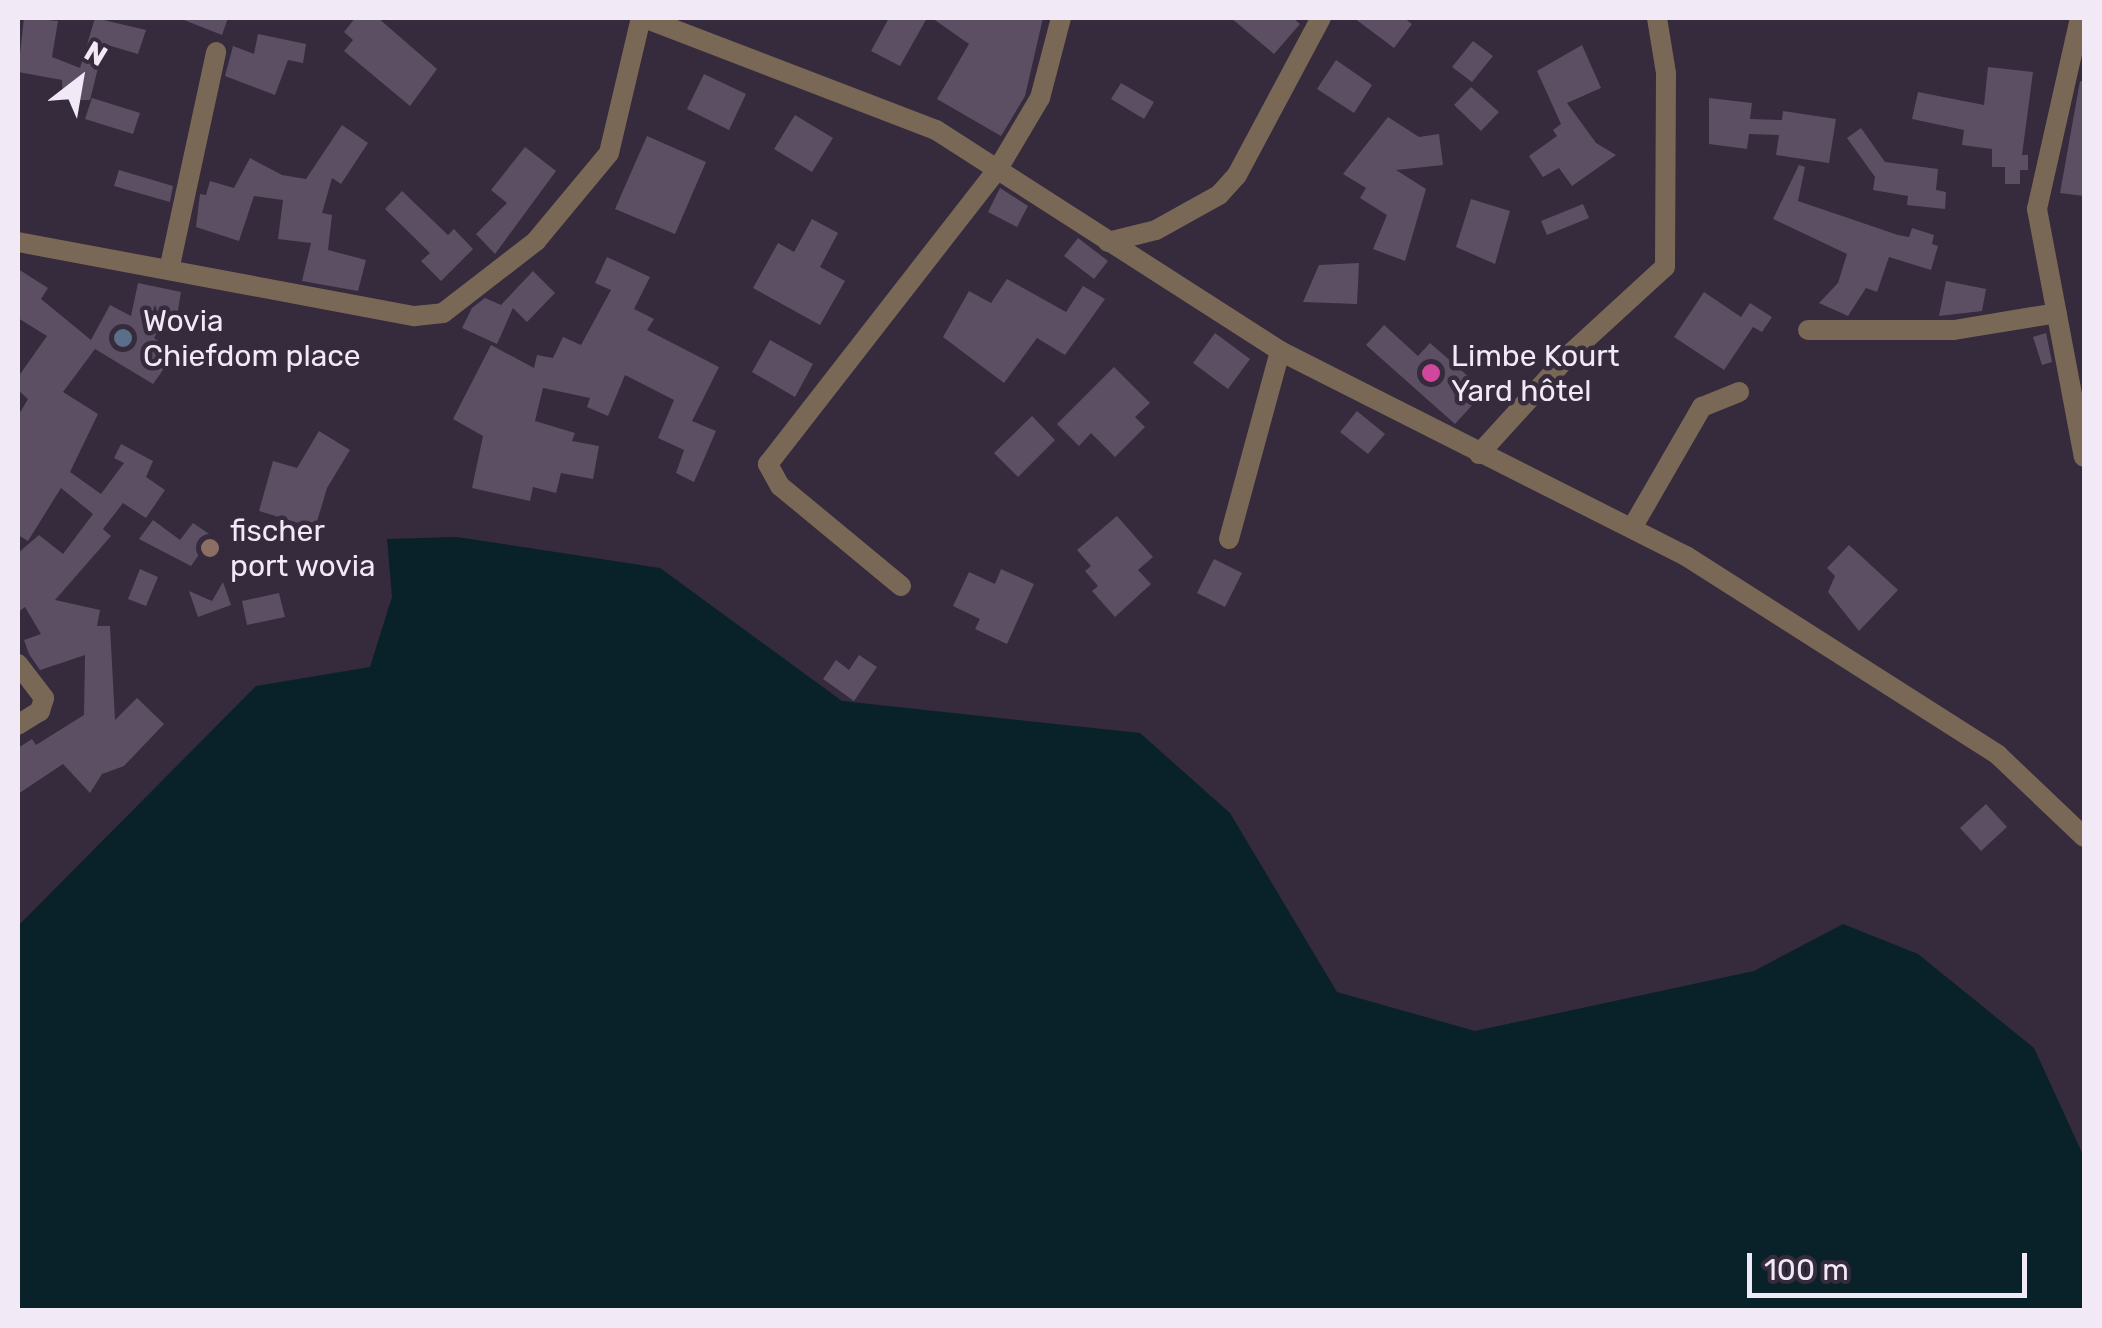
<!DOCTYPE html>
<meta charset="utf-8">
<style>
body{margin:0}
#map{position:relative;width:2102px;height:1328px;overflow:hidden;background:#362a3d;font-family:Rubik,sans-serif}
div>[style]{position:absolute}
.water>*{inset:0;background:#092128}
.building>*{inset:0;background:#5c4f64}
.minor>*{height:20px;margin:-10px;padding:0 10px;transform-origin:10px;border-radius:10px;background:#7a6856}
.dots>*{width:28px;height:28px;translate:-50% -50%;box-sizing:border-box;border:5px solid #362a3d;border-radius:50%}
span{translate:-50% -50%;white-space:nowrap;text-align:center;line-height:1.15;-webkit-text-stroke:9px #362a3d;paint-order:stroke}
.poi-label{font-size:30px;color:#f1e9f6}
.left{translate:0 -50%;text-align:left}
.frame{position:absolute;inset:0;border:20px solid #f1e9f6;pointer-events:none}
.north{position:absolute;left:30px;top:30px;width:100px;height:100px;-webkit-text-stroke:8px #362a3d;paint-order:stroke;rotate:31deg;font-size:28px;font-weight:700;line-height:40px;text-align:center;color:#f1e9f6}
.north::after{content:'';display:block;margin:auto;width:35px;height:45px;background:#f1e9f6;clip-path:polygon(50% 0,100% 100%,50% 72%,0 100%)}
.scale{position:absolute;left:1747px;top:1253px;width:280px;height:45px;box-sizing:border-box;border:5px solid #f1e9f6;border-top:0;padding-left:12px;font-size:30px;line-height:35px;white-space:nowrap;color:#f1e9f6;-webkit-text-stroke:8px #362a3d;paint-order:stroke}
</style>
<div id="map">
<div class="water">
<div style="clip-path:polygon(457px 537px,660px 568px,842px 701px,1140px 733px,1230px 813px,1337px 992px,1475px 1031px,1754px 971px,1843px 924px,1918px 954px,2034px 1048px,2084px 1157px,2084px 1310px,18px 1310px,18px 926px,256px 686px,370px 667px,392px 597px,387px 539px)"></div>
</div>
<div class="building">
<div style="clip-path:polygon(24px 18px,58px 21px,52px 57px,80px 68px,95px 18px,146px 30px,138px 54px,104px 44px,90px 100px,63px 100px,62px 80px,18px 72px)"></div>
<div style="clip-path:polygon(179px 18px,228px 18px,222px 35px)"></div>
<div style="clip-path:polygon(355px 18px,378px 18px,437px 69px,410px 106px,344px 51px,353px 40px,344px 32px)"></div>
<div style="clip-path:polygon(889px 18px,927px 18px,900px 66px,871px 51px)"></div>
<div style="clip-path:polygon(932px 18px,1043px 18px,1025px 96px,1001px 136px,937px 99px,969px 44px)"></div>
<div style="clip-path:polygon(1231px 18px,1293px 18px,1300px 24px,1274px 54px)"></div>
<div style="clip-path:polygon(1354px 18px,1404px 18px,1412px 24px,1394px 48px)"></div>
<div style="clip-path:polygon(258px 34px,306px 44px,303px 63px,288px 60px,275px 95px,225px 76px,233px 46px,254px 54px)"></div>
<div style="clip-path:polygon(1473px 41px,1493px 56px,1472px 82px,1452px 67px)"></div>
<div style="clip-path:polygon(1582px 45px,1601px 88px,1567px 103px,1596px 143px,1616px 155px,1572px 186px,1559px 168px,1543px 177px,1529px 156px,1557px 136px,1553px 130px,1561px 124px,1537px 71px)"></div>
<div style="clip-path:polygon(1336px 60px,1372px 85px,1354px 113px,1317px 89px)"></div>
<div style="clip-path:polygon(1988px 67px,2033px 72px,2022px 155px,2028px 155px,2028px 170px,2020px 170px,2020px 184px,2005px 184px,2005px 167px,1992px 167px,1992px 149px,1962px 145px,1964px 130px,1912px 119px,1918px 92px,1984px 105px)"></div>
<div style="clip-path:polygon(704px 74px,746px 94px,729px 130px,687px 109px)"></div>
<div style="clip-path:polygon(2080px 81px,2084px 82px,2084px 196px,2060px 193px)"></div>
<div style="clip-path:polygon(1121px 83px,1154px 102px,1144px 119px,1111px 99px)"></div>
<div style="clip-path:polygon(1471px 87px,1499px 112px,1481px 131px,1454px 105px)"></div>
<div style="clip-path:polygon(92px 98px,140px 113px,133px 134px,85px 119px)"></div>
<div style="clip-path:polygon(1709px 98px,1752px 103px,1750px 119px,1782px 120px,1783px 111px,1836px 119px,1829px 163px,1776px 155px,1779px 135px,1749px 134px,1747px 149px,1709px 144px)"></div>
<div style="clip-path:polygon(795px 115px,833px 138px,812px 172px,774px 149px)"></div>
<div style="clip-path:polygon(1388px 117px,1419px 137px,1439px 134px,1443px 165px,1396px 170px,1426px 189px,1405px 261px,1373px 249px,1387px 215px,1360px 198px,1366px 188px,1343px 174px)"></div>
<div style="clip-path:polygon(342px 125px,368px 143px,341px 184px,332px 178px,322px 213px,332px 215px,328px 250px,366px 260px,358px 291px,302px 281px,311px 243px,278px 239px,283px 200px,254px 196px,239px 241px,196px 227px,200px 194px,206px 195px,210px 181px,234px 188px,250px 158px,282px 175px,306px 179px)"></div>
<div style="clip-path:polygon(1861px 128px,1885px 162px,1938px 169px,1936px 190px,1946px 192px,1945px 209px,1907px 205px,1908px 196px,1873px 190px,1875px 177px,1847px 138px)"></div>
<div style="clip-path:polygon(647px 136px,706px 162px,675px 234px,615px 209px)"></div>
<div style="clip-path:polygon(525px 147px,556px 171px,495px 254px,476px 234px,507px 203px,491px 190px)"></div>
<div style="clip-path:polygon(1799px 165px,1805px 167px,1798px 201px,1898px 235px,1909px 237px,1912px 228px,1934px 235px,1932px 244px,1938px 246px,1931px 270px,1889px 257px,1877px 292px,1866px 288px,1848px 316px,1819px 303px,1838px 283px,1847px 254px,1773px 219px)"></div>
<div style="clip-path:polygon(119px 170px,173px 186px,170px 202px,114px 186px)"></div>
<div style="clip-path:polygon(1000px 188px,1028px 206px,1017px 227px,988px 212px)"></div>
<div style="clip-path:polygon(402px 191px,448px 235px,454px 229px,473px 249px,441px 281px,421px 261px,430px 253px,385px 209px)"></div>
<div style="clip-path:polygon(1471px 199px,1510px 211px,1495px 264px,1456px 247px)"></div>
<div style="clip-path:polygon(1583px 204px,1589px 218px,1547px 235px,1541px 221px)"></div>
<div style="clip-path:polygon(812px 219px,838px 233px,820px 267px,845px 281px,820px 325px,753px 288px,778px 243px,794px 252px)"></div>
<div style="clip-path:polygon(1078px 238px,1108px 261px,1094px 279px,1064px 256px)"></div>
<div style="clip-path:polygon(607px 257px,650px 277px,634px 309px,654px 319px,647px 330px,719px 367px,692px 421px,716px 431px,694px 482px,676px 473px,684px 450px,658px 438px,674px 400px,625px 375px,608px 416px,587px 407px,590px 398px,543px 388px,535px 421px,575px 433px,572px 441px,599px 446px,593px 479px,561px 473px,556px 493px,533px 487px,530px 501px,472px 488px,483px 436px,453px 419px,491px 345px,534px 368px,537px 355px,553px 358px,563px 337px,581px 345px,611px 290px,595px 283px)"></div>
<div style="clip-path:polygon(1359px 263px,1357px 304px,1303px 302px,1319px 265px)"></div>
<div style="clip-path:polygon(18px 269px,48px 288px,41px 299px,91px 340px,110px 305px,131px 316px,138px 283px,181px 292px,177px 316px,167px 314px,154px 338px,175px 353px,153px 384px,95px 349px,63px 392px,98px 414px,70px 472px,101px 494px,124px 463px,114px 458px,121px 444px,153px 461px,146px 477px,165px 490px,146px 518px,123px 503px,103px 529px,111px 536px,55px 600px,100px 610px,97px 626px,110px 626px,115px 720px,137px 698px,164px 724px,124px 766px,102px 774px,90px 793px,63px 764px,18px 794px,18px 748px,32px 739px,36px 745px,84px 715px,85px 655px,40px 670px,29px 654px,24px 640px,41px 634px,25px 607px,18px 612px,18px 553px,39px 535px,63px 554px,93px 514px,61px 488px,28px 541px,18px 535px,18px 416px,28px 399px,18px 390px,18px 377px,47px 336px,18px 318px)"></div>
<div style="clip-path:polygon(533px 271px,555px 293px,527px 322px,513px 308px,497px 344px,462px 328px,472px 308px,485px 298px,501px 305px)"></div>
<div style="clip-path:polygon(1007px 279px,1066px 312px,1083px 286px,1105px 299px,1065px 355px,1037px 338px,1004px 383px,943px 337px,969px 291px,991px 303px)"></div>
<div style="clip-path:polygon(1946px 281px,1986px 289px,1982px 311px,1939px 316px)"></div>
<div style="clip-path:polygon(1704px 292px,1741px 317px,1750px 303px,1772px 317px,1762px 332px,1753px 327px,1724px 370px,1674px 337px)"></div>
<div style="clip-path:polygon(1384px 325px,1418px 356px,1430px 343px,1485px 391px,1455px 424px,1366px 345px)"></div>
<div style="clip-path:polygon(1215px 333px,1250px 359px,1228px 389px,1193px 363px)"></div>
<div style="clip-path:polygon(2046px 333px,2052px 362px,2042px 365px,2033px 337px)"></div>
<div style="clip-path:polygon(770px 340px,813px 364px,795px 397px,752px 372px)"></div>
<div style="clip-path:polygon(1114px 367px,1150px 403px,1135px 417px,1145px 427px,1115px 457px,1091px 433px,1079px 446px,1057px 424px)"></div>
<div style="clip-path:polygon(1357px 411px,1385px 434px,1368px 454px,1340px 432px)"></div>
<div style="clip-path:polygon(1032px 416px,1055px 440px,1018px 477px,994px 453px)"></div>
<div style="clip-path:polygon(319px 431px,350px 450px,327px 488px,315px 528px,259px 511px,273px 461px,297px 468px)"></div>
<div style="clip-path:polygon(1117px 516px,1153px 557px,1138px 570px,1151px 584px,1115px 617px,1092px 591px,1098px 586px,1085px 571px,1091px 566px,1077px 550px)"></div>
<div style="clip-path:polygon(153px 520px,180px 540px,193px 523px,212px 536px,191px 566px,139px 539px)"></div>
<div style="clip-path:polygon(1849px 545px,1898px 590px,1859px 631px,1828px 592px,1835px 576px,1827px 568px)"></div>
<div style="clip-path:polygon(1214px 559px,1242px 573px,1225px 607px,1197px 593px)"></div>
<div style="clip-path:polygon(140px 569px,158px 577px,146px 606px,128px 599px)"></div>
<div style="clip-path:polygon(1001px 569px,1034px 584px,1007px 644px,975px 629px,980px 619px,953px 606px,969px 572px,995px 584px)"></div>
<div style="clip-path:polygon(223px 582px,231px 605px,198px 617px,189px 591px,212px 601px)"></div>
<div style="clip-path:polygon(279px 593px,285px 617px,247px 625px,242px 601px)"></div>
<div style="clip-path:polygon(859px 655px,877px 667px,854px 701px,823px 679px,836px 660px,849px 670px)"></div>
<div style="clip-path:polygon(1986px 804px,2007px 827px,1981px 851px,1960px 828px)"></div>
</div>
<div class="minor">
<div style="left:644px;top:18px;width:313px;rotate:21deg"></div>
<div style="left:936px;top:130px;width:409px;rotate:32.7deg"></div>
<div style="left:1280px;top:351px;width:455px;rotate:26.8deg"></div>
<div style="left:1686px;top:556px;width:370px;rotate:32.5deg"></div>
<div style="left:1998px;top:755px;width:119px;rotate:43.6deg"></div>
<div style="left:2080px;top:18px;width:196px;rotate:102.7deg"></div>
<div style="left:2037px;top:209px;width:252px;rotate:79.3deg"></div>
<div style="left:18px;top:242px;width:404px;rotate:10.6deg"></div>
<div style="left:415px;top:316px;width:28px;rotate:-6deg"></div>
<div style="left:443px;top:313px;width:118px;rotate:-37.7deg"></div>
<div style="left:536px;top:241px;width:114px;rotate:-50.3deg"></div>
<div style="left:609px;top:153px;width:139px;rotate:-76.7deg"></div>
<div style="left:1108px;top:242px;width:49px;rotate:-14deg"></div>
<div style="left:1156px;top:230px;width:72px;rotate:-29.1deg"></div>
<div style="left:1219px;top:195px;width:27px;rotate:-48deg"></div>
<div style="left:1237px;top:175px;width:178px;rotate:-61.9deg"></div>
<div style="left:169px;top:270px;width:223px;rotate:-77.8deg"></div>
<div style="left:1808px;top:330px;width:146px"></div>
<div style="left:1954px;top:330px;width:104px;rotate:-9.4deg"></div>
<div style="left:1479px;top:454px;width:137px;rotate:-47.7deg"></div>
<div style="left:1571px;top:353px;width:127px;rotate:-42.5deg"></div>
<div style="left:1665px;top:267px;width:194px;rotate:-89.7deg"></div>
<div style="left:1666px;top:73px;width:56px;rotate:-99.3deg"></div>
<div style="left:1632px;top:528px;width:140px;rotate:-60deg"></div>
<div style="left:1702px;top:407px;width:40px;rotate:-22deg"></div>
<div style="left:1229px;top:539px;width:195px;rotate:-74.8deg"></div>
<div style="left:901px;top:586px;width:157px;rotate:-140.4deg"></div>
<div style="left:780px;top:486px;width:25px;rotate:-119deg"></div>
<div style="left:768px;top:464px;width:376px;rotate:-52.1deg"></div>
<div style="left:999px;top:167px;width:80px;rotate:-59.3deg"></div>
<div style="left:1040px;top:98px;width:83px;rotate:-75.3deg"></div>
<div style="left:18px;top:664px;width:43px;rotate:52.6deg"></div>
<div style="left:44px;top:698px;width:14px;rotate:107deg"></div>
<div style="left:40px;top:711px;width:26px;rotate:148deg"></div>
</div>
<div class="dots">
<div style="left:123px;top:338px;background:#5c6f8a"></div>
<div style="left:1431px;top:373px;background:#d1479c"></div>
<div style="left:210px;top:548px;background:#8d6e63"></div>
</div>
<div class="poi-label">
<span class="left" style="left:143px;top:338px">Wovia<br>Chiefdom place</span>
<span class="left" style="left:1451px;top:373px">Limbe Kourt<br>Yard hôtel</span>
<span class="left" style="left:230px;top:548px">fischer<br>port wovia</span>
</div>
<div class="frame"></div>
<div class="north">N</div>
<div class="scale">100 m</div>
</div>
